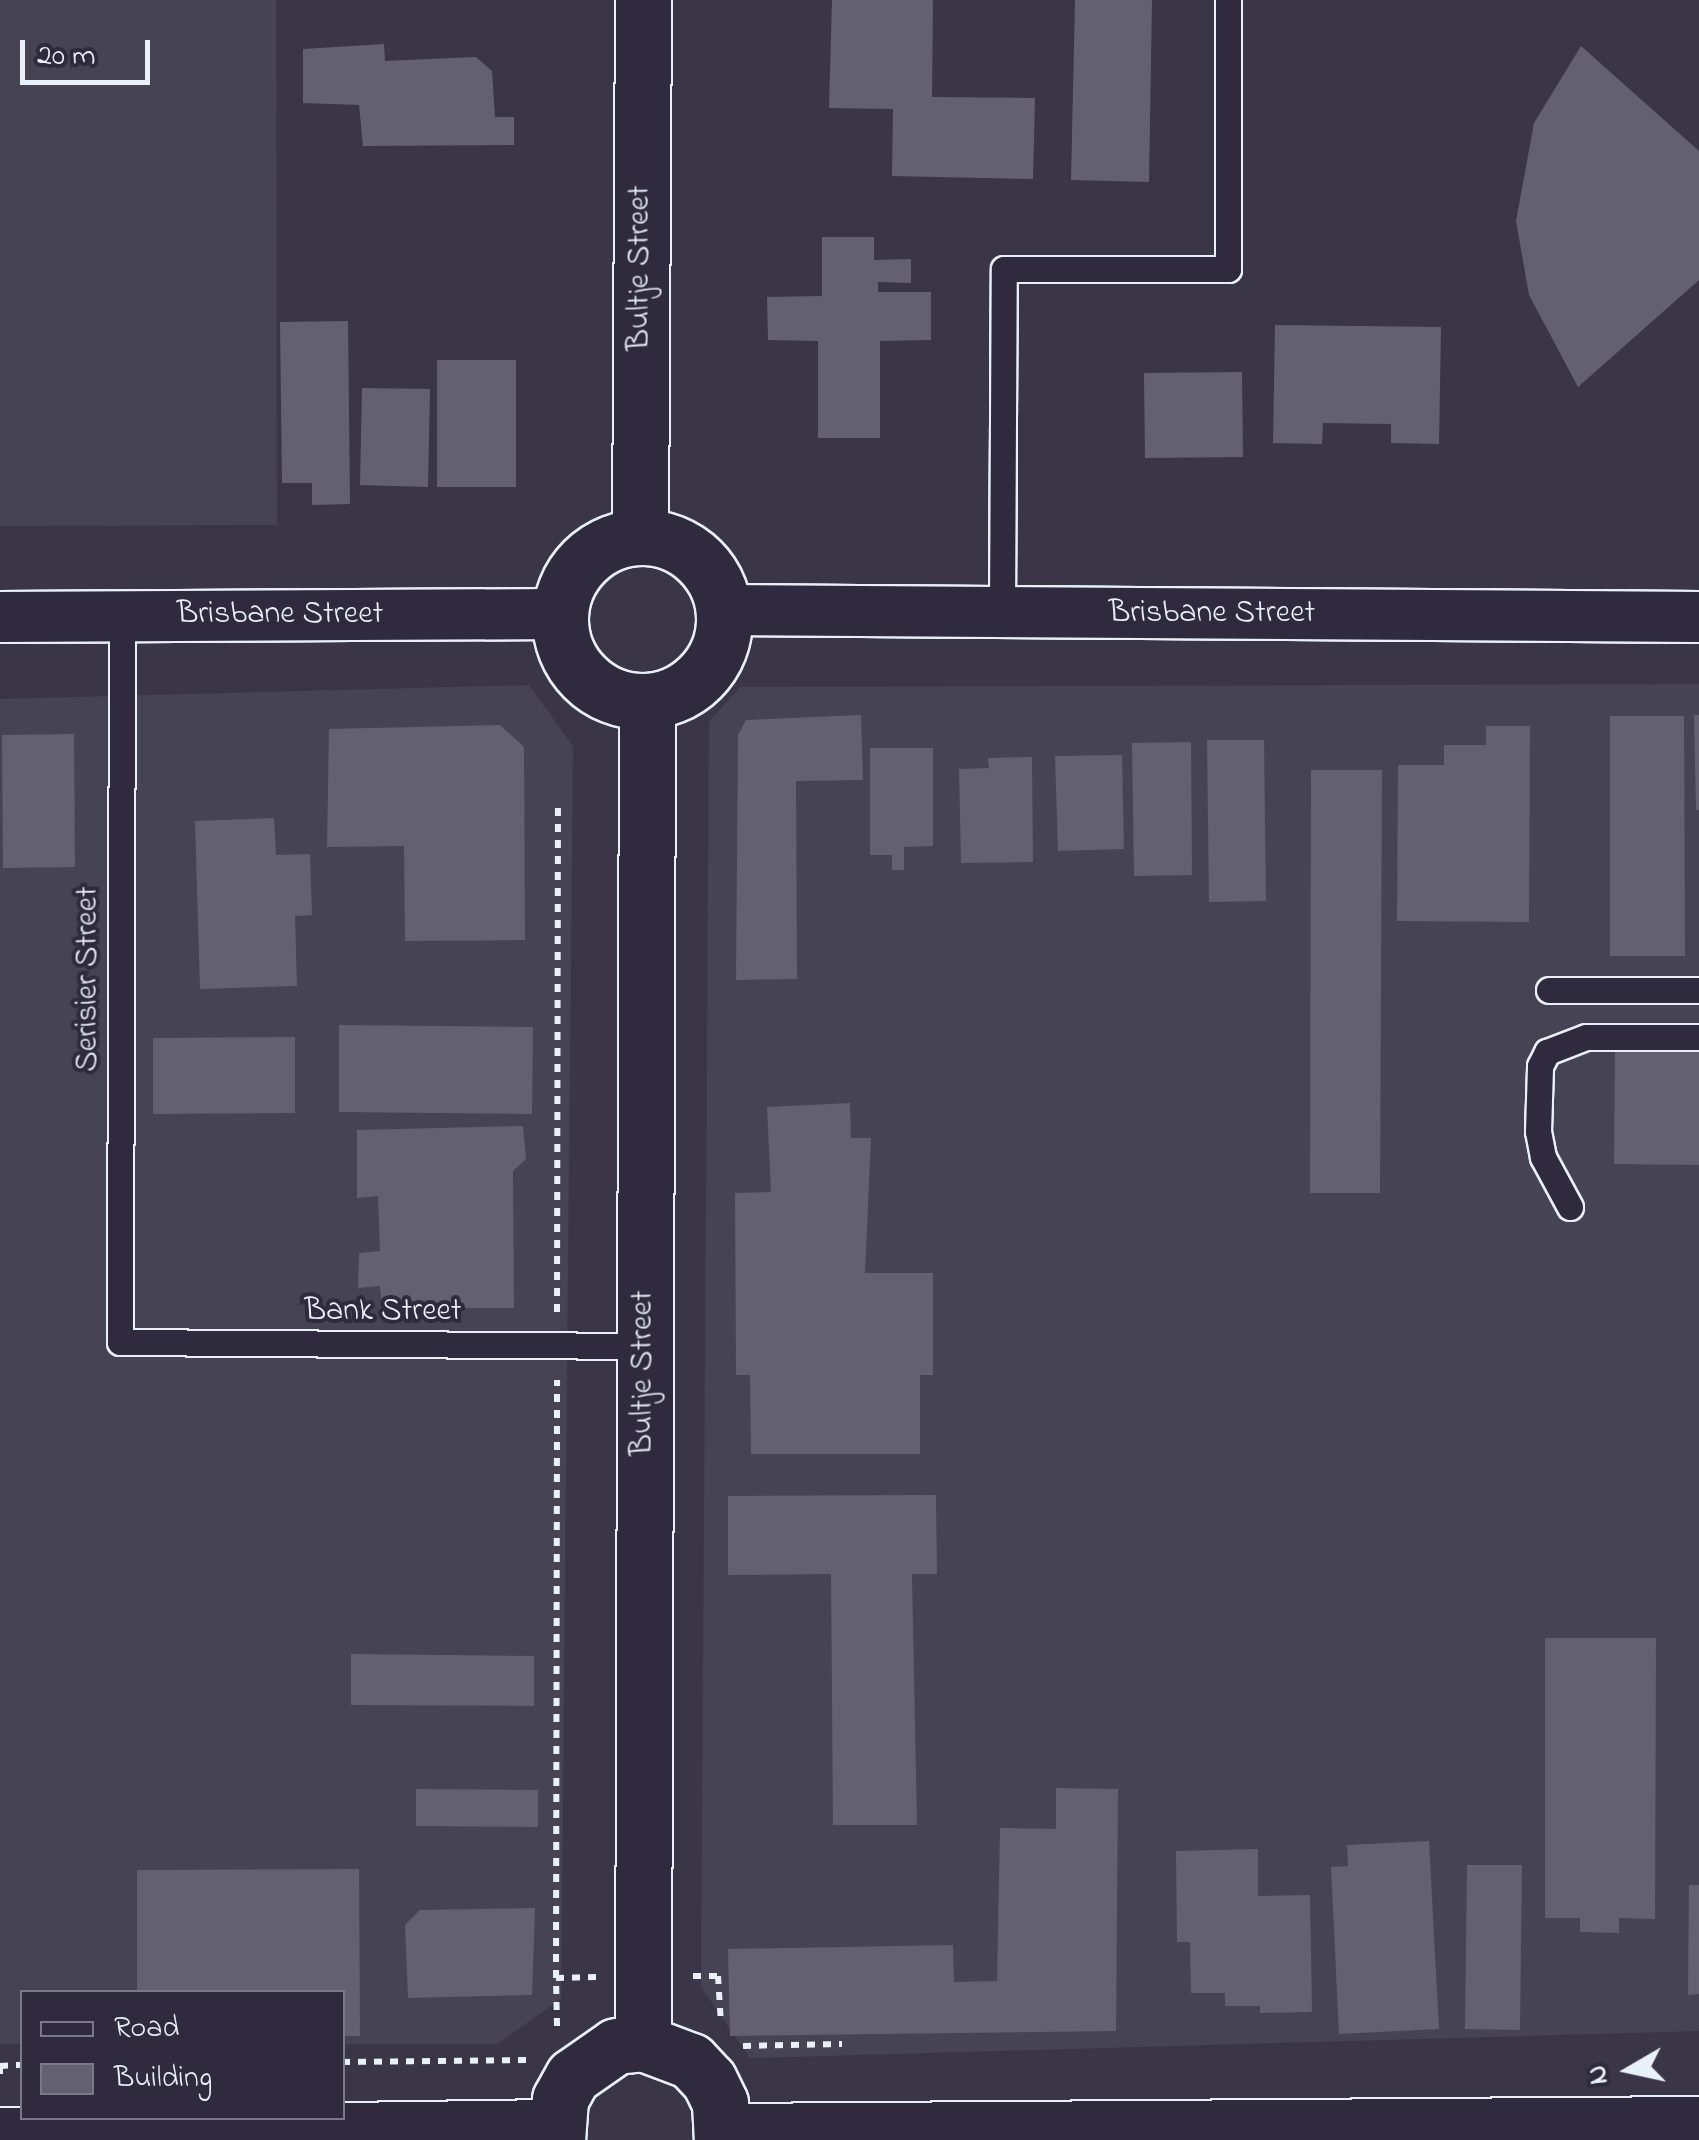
<!DOCTYPE html>
<style>
body{margin:0}
#map{position:relative;width:1699px;height:2140px;overflow:hidden;background:#3a3648;font-family:"Indie Flower",sans-serif}
div>[style]{position:absolute}
.built>*{inset:0;background:#464354}
.building>*{inset:0;background:#636171}
.path>*{height:6px;margin-top:-3px;transform-origin:0;background:repeating-linear-gradient(90deg,#e8f1f8 0 8px,transparent 0 16px)}
.roads{filter:drop-shadow(2px 0 #e8f1f8) drop-shadow(-2px 0 #e8f1f8) drop-shadow(0 2px #e8f1f8) drop-shadow(0 -2px #e8f1f8)}
.service>*{height:25px;margin:-12.5px;padding:0 12.5px;transform-origin:12.5px;border-radius:12.5px;background:#2f2a3d}
.minor>*{height:50px;margin:-25px;padding:0 25px;transform-origin:25px;border-radius:25px;background:#2f2a3d}
.tertiary>*{height:55px;margin:-27.5px;padding:0 27.5px;transform-origin:27.5px;border-radius:27.5px;background:#2f2a3d}
.tertiary>.ring{margin:-27.5px;padding:0;box-sizing:content-box;background:none;border:55px solid #2f2a3d;border-radius:50%}
span{translate:-50% -50%;white-space:nowrap;text-align:center;line-height:1.15;-webkit-text-stroke:8px #2f2a3d;paint-order:stroke}
.street-label{font-size:32px;color:#e8f1f8}
.legend{position:absolute;left:20px;top:1990px;width:325px;height:130px;box-sizing:border-box;background:#2f2a3d;border:2px solid #797a88;margin:0;padding:12px 18px;list-style:none;font-size:30px;color:#e8f1f8}
.legend li{display:flex;align-items:center;gap:20px;height:50px}
.legend b{width:50px;border:2px solid #797a88}
.north{position:absolute;left:1579px;top:2020px;width:100px;height:100px;-webkit-text-stroke:8px #2f2a3d;paint-order:stroke;rotate:261deg;font-size:28px;font-weight:700;line-height:40px;text-align:center;color:#e8f1f8}
.north::after{content:'';display:block;margin:auto;width:35px;height:45px;background:#e8f1f8;clip-path:polygon(50% 0,100% 100%,50% 72%,0 100%)}
.scale{position:absolute;left:20px;top:40px;width:130px;height:45px;box-sizing:border-box;border:5px solid #e8f1f8;border-top:0;padding-left:12px;font-size:30px;line-height:35px;white-space:nowrap;color:#e8f1f8;-webkit-text-stroke:8px #2f2a3d;paint-order:stroke}
</style>
<div id="map">
<div class="built">
<div style="clip-path:polygon(0 0,276px 0,277px 525px,0 526px)"></div>
<div style="clip-path:polygon(1699px 684px,1699px 2031px,750px 2058px,701px 1987px,709px 722px,740px 687px)"></div>
<div style="clip-path:polygon(529px 685px,573px 746px,561px 1999px,497px 2044px,343px 2044px,342px 1992px,22px 1992px,22px 2044px,0 2044px,0 699px)"></div>
</div>
<div class="building">
<div style="clip-path:polygon(832px 0,933px 0,932px 97px,1035px 98px,1033px 179px,892px 176px,893px 109px,829px 108px)"></div>
<div style="clip-path:polygon(1075px 0,1152px 0,1149px 182px,1071px 180px)"></div>
<div style="clip-path:polygon(384px 44px,385px 61px,476px 57px,492px 71px,495px 117px,514px 117px,514px 145px,363px 146px,359px 105px,303px 103px,303px 49px)"></div>
<div style="clip-path:polygon(1581px 46px,1699px 151px,1699px 280px,1578px 387px,1529px 295px,1516px 221px,1534px 123px)"></div>
<div style="clip-path:polygon(822px 237px,874px 237px,874px 260px,911px 259px,911px 283px,878px 282px,878px 292px,931px 292px,931px 340px,880px 341px,880px 438px,818px 438px,818px 341px,768px 340px,767px 297px,822px 296px)"></div>
<div style="clip-path:polygon(348px 321px,350px 504px,312px 505px,312px 483px,282px 483px,280px 322px)"></div>
<div style="clip-path:polygon(1275px 325px,1441px 327px,1439px 444px,1391px 443px,1391px 424px,1323px 423px,1322px 444px,1273px 443px)"></div>
<div style="clip-path:polygon(437px 360px,516px 360px,516px 487px,437px 487px)"></div>
<div style="clip-path:polygon(1242px 372px,1243px 457px,1145px 458px,1144px 373px)"></div>
<div style="clip-path:polygon(362px 388px,430px 389px,428px 487px,360px 485px)"></div>
<div style="clip-path:polygon(861px 715px,863px 780px,796px 781px,797px 979px,736px 980px,738px 735px,746px 720px)"></div>
<div style="clip-path:polygon(1694px 715px,1699px 715px,1699px 810px,1696px 810px)"></div>
<div style="clip-path:polygon(1610px 716px,1684px 716px,1685px 956px,1610px 956px)"></div>
<div style="clip-path:polygon(500px 725px,524px 747px,525px 940px,405px 941px,404px 846px,327px 847px,329px 729px)"></div>
<div style="clip-path:polygon(1486px 726px,1530px 726px,1529px 922px,1397px 921px,1398px 765px,1444px 765px,1444px 745px,1486px 745px)"></div>
<div style="clip-path:polygon(74px 734px,75px 867px,3px 868px,2px 735px)"></div>
<div style="clip-path:polygon(1207px 740px,1264px 740px,1266px 901px,1209px 902px)"></div>
<div style="clip-path:polygon(1191px 742px,1192px 875px,1134px 876px,1132px 743px)"></div>
<div style="clip-path:polygon(870px 748px,933px 748px,933px 846px,904px 847px,904px 870px,892px 870px,892px 855px,870px 855px)"></div>
<div style="clip-path:polygon(1122px 755px,1124px 849px,1058px 851px,1055px 756px)"></div>
<div style="clip-path:polygon(1032px 757px,1033px 862px,961px 863px,959px 769px,989px 768px,988px 758px)"></div>
<div style="clip-path:polygon(1311px 770px,1382px 770px,1380px 1193px,1310px 1193px)"></div>
<div style="clip-path:polygon(274px 818px,276px 855px,310px 854px,312px 915px,295px 916px,297px 986px,200px 989px,195px 821px)"></div>
<div style="clip-path:polygon(339px 1025px,533px 1027px,532px 1114px,339px 1112px)"></div>
<div style="clip-path:polygon(295px 1037px,295px 1113px,153px 1114px,153px 1038px)"></div>
<div style="clip-path:polygon(1615px 1051px,1699px 1052px,1699px 1165px,1614px 1164px)"></div>
<div style="clip-path:polygon(850px 1103px,851px 1138px,871px 1138px,865px 1273px,933px 1273px,933px 1375px,920px 1375px,920px 1454px,751px 1454px,750px 1375px,736px 1375px,735px 1193px,771px 1192px,767px 1107px)"></div>
<div style="clip-path:polygon(523px 1126px,526px 1159px,513px 1171px,514px 1308px,382px 1308px,380px 1286px,358px 1288px,359px 1253px,380px 1251px,378px 1196px,357px 1198px,357px 1130px)"></div>
<div style="clip-path:polygon(936px 1495px,937px 1574px,912px 1574px,917px 1825px,833px 1825px,831px 1574px,728px 1575px,728px 1496px)"></div>
<div style="clip-path:polygon(1545px 1638px,1656px 1638px,1655px 1919px,1619px 1918px,1619px 1933px,1580px 1932px,1580px 1918px,1545px 1918px)"></div>
<div style="clip-path:polygon(351px 1654px,534px 1656px,534px 1706px,351px 1705px)"></div>
<div style="clip-path:polygon(1056px 1788px,1118px 1789px,1116px 2031px,730px 2036px,728px 1949px,953px 1945px,954px 1982px,997px 1981px,1000px 1828px,1056px 1829px)"></div>
<div style="clip-path:polygon(416px 1789px,538px 1790px,538px 1827px,416px 1826px)"></div>
<div style="clip-path:polygon(1429px 1841px,1439px 2029px,1339px 2034px,1331px 1867px,1348px 1866px,1347px 1845px)"></div>
<div style="clip-path:polygon(1258px 1849px,1258px 1896px,1310px 1895px,1312px 2012px,1260px 2013px,1260px 2006px,1225px 2006px,1225px 1993px,1191px 1993px,1190px 1942px,1177px 1942px,1176px 1851px)"></div>
<div style="clip-path:polygon(1467px 1865px,1522px 1865px,1520px 2030px,1465px 2029px)"></div>
<div style="clip-path:polygon(359px 1869px,360px 2036px,342px 2036px,342px 1992px,137px 1992px,137px 1870px)"></div>
<div style="clip-path:polygon(1689px 1885px,1699px 1885px,1699px 1994px,1688px 1995px)"></div>
<div style="clip-path:polygon(535px 1908px,532px 1995px,408px 1998px,405px 1925px,420px 1910px)"></div>
</div>
<div class="path">
<div style="left:557px;top:1312px;width:507px;rotate:-89.89deg"></div>
<div style="left:693px;top:1976px;width:25px"></div>
<div style="left:718px;top:1976px;width:48px;rotate:86.4deg"></div>
<div style="left:556px;top:1978px;width:598px;rotate:-89.9deg"></div>
<div style="left:557px;top:2026px;width:48px;rotate:-91.2deg"></div>
<div style="left:556px;top:1978px;width:40px;rotate:-1.4deg"></div>
<div style="left:743px;top:2046px;width:99px;rotate:-1.2deg"></div>
<div style="left:342px;top:2062px;width:184px;rotate:-0.6deg"></div>
<div style="left:0;top:2066px;width:22px;rotate:-3deg"></div>
<div style="left:0;top:2066px;width:10px;rotate:90deg"></div>
</div>
<div class="roads">
<div class="service">
<div style="left:1002px;top:612px;width:343px;rotate:-89.7deg"></div>
<div style="left:1004px;top:269px;width:224px"></div>
<div style="left:1228px;top:269px;width:269px;rotate:-90deg"></div>
<div style="left:122px;top:616px;width:726px;rotate:90.16deg"></div>
<div style="left:120px;top:1342px;width:524px;rotate:0.44deg"></div>
<div style="left:1549px;top:990px;width:150px"></div>
<div style="left:1570px;top:1207px;width:57px;rotate:-118.4deg"></div>
<div style="left:1543px;top:1157px;width:26px;rotate:-101deg"></div>
<div style="left:1538px;top:1131px;width:65px;rotate:-88.2deg"></div>
<div style="left:1540px;top:1066px;width:16px;rotate:-63deg"></div>
<div style="left:1547px;top:1052px;width:42px;rotate:-21deg"></div>
<div style="left:1586px;top:1037px;width:113px"></div>
</div>
<div class="minor">
<div style="left:724px;top:610px;width:975px;rotate:0.41deg"></div>
<div style="left:0;top:617px;width:559px;rotate:-0.31deg"></div>
<div style="left:724px;top:2129px;width:975px;rotate:-0.41deg"></div>
<div style="left:0;top:2133px;width:555px;rotate:-0.83deg"></div>
</div>
<div class="tertiary">
<div style="left:640px;top:536px;width:536px;rotate:-89.68deg"></div>
<div class="ring" style="left:560px;top:537px;width:109px;height:109px"></div>
<div style="left:643px;top:2043px;width:1341px;rotate:-89.83deg"></div>
<div style="left:557px;top:2140px;width:41px;rotate:-85.8deg"></div>
<div style="left:560px;top:2099px;width:26px;rotate:-61deg"></div>
<div style="left:573px;top:2076px;width:52px;rotate:-34.9deg"></div>
<div style="left:616px;top:2046px;width:27px;rotate:-6deg"></div>
<div style="left:643px;top:2043px;width:51px;rotate:20.6deg"></div>
<div style="left:691px;top:2061px;width:26px;rotate:47deg"></div>
<div style="left:709px;top:2080px;width:25px;rotate:64deg"></div>
<div style="left:720px;top:2103px;width:37px;rotate:87deg"></div>
</div>
</div>
<div class="street-label">
<span style="left:641px;top:268px;rotate:-90deg">Bultje Street</span>
<span style="left:1212px;top:614px">Brisbane Street</span>
<span style="left:280px;top:615px">Brisbane Street</span>
<span style="left:89px;top:979px;rotate:-90deg">Serisier Street</span>
<span style="left:383px;top:1312px">Bank Street</span>
<span style="left:644px;top:1373px;rotate:-90deg">Bultje Street</span>
</div>
<ul class="legend">
<li><b style="height:12px;background:#2f2a3d"></b>Road</li>
<li><b style="height:28px;background:#636171"></b>Building</li>
</ul>
<div class="north">N</div>
<div class="scale">20 m</div>
</div>
